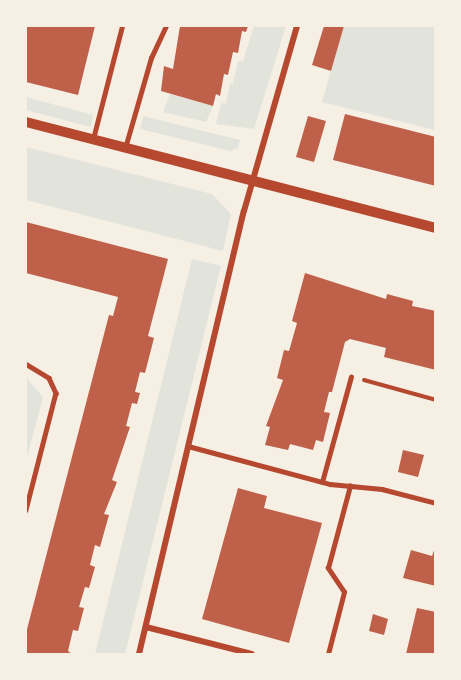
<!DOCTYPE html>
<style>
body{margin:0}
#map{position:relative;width:461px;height:680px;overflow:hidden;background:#f6efe4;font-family:Arial,sans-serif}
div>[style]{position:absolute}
.green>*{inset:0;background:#e2e4dc}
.building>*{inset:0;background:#bf614a}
.path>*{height:4px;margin:-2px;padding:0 2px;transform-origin:2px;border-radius:2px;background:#b5482f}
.service>*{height:4.5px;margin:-2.25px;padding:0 2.25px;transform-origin:2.25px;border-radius:2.25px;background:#b5482f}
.minor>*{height:6px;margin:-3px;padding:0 3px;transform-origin:3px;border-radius:3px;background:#b5482f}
.tertiary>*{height:10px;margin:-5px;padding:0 5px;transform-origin:5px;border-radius:5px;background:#b5482f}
span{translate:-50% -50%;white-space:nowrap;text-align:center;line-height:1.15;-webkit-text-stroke:5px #f6efe4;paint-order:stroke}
.frame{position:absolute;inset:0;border:27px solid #f6efe4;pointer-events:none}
</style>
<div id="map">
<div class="green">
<div style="clip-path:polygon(254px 26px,286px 26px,254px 129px,216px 124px,221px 103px,226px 104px,230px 83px,233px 84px,238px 61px,243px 61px)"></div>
<div style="clip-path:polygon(344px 26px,435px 26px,435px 130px,322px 102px)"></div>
<div style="clip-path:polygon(170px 94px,213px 106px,206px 122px,163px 112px)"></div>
<div style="clip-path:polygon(26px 97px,93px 115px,91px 127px,26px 110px)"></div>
<div style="clip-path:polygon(143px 116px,240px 140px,238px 148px,230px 151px,140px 129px)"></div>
<div style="clip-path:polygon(26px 147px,212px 194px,231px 214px,223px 251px,26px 200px)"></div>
<div style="clip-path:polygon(192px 259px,221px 266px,125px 654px,95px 654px)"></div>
<div style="clip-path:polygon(26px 377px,43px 397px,26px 461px)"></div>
</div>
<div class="building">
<div style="clip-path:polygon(26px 26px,95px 26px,78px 95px,26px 82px)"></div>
<div style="clip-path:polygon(180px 26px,248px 26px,246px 32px,242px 31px,238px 53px,233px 52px,228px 75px,224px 74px,220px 96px,216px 94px,213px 106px,161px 91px,164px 66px,173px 69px)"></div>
<div style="clip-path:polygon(324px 26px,344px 26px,331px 71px,312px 65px)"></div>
<div style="clip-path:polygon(345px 114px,436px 137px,436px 186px,333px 160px)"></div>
<div style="clip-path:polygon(308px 116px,326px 121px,314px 162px,296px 157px)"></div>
<div style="clip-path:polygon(26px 222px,168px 259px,148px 336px,154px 338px,145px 373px,140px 372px,135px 392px,140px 393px,137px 404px,132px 403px,126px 426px,130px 427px,112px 480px,117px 482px,104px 514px,109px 515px,100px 547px,95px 545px,90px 565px,95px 567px,89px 588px,85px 587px,79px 607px,84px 608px,78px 631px,73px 630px,68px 651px,72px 654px,26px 654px,26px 633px,109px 315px,113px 316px,118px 297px,26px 273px)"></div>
<div style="clip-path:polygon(305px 273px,386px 299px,387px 294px,413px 301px,412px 306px,436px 311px,436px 370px,384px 357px,386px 348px,350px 339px,345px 342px,332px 392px,329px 392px,324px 412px,330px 413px,323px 442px,316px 440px,313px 450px,290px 444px,288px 450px,265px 445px,270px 427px,266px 426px,283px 380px,277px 378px,284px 350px,289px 351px,297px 323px,292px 321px)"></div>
<div style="clip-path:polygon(403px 450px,424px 455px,418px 477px,398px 472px)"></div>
<div style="clip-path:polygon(238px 488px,267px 496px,264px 508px,322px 523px,289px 643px,202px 619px)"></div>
<div style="clip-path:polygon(436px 545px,436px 586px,403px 578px,411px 550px,432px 556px)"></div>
<div style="clip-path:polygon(417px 608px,436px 612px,436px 654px,406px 654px)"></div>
<div style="clip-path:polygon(373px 614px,388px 619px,384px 635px,369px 631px)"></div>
</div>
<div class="path">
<div style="left:364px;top:380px;width:75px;rotate:15.5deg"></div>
</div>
<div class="service">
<div style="left:93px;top:139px;width:117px;rotate:-75.6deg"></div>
<div style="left:125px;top:148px;width:94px;rotate:-73.9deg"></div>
<div style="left:151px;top:58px;width:35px;rotate:-65deg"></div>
<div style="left:26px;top:364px;width:27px;rotate:31deg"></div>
<div style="left:49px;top:378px;width:17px;rotate:65deg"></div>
<div style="left:56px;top:393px;width:121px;rotate:104.4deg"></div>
<div style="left:188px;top:446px;width:147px;rotate:15deg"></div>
<div style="left:330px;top:484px;width:52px;rotate:5.5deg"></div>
<div style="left:382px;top:489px;width:56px;rotate:14.5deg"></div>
<div style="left:322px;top:482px;width:109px;rotate:-74.6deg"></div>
<div style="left:328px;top:654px;width:64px;rotate:-75.5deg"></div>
<div style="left:344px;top:592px;width:29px;rotate:-124deg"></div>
<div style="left:328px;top:568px;width:85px;rotate:-75deg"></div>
</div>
<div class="minor">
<div style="left:146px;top:627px;width:109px;rotate:14.3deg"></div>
<div style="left:139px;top:654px;width:455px;rotate:-76.7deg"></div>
<div style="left:244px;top:211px;width:192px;rotate:-74deg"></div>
</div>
<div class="tertiary">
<div style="left:26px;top:122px;width:423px;rotate:14.5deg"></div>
</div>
<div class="frame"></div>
</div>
